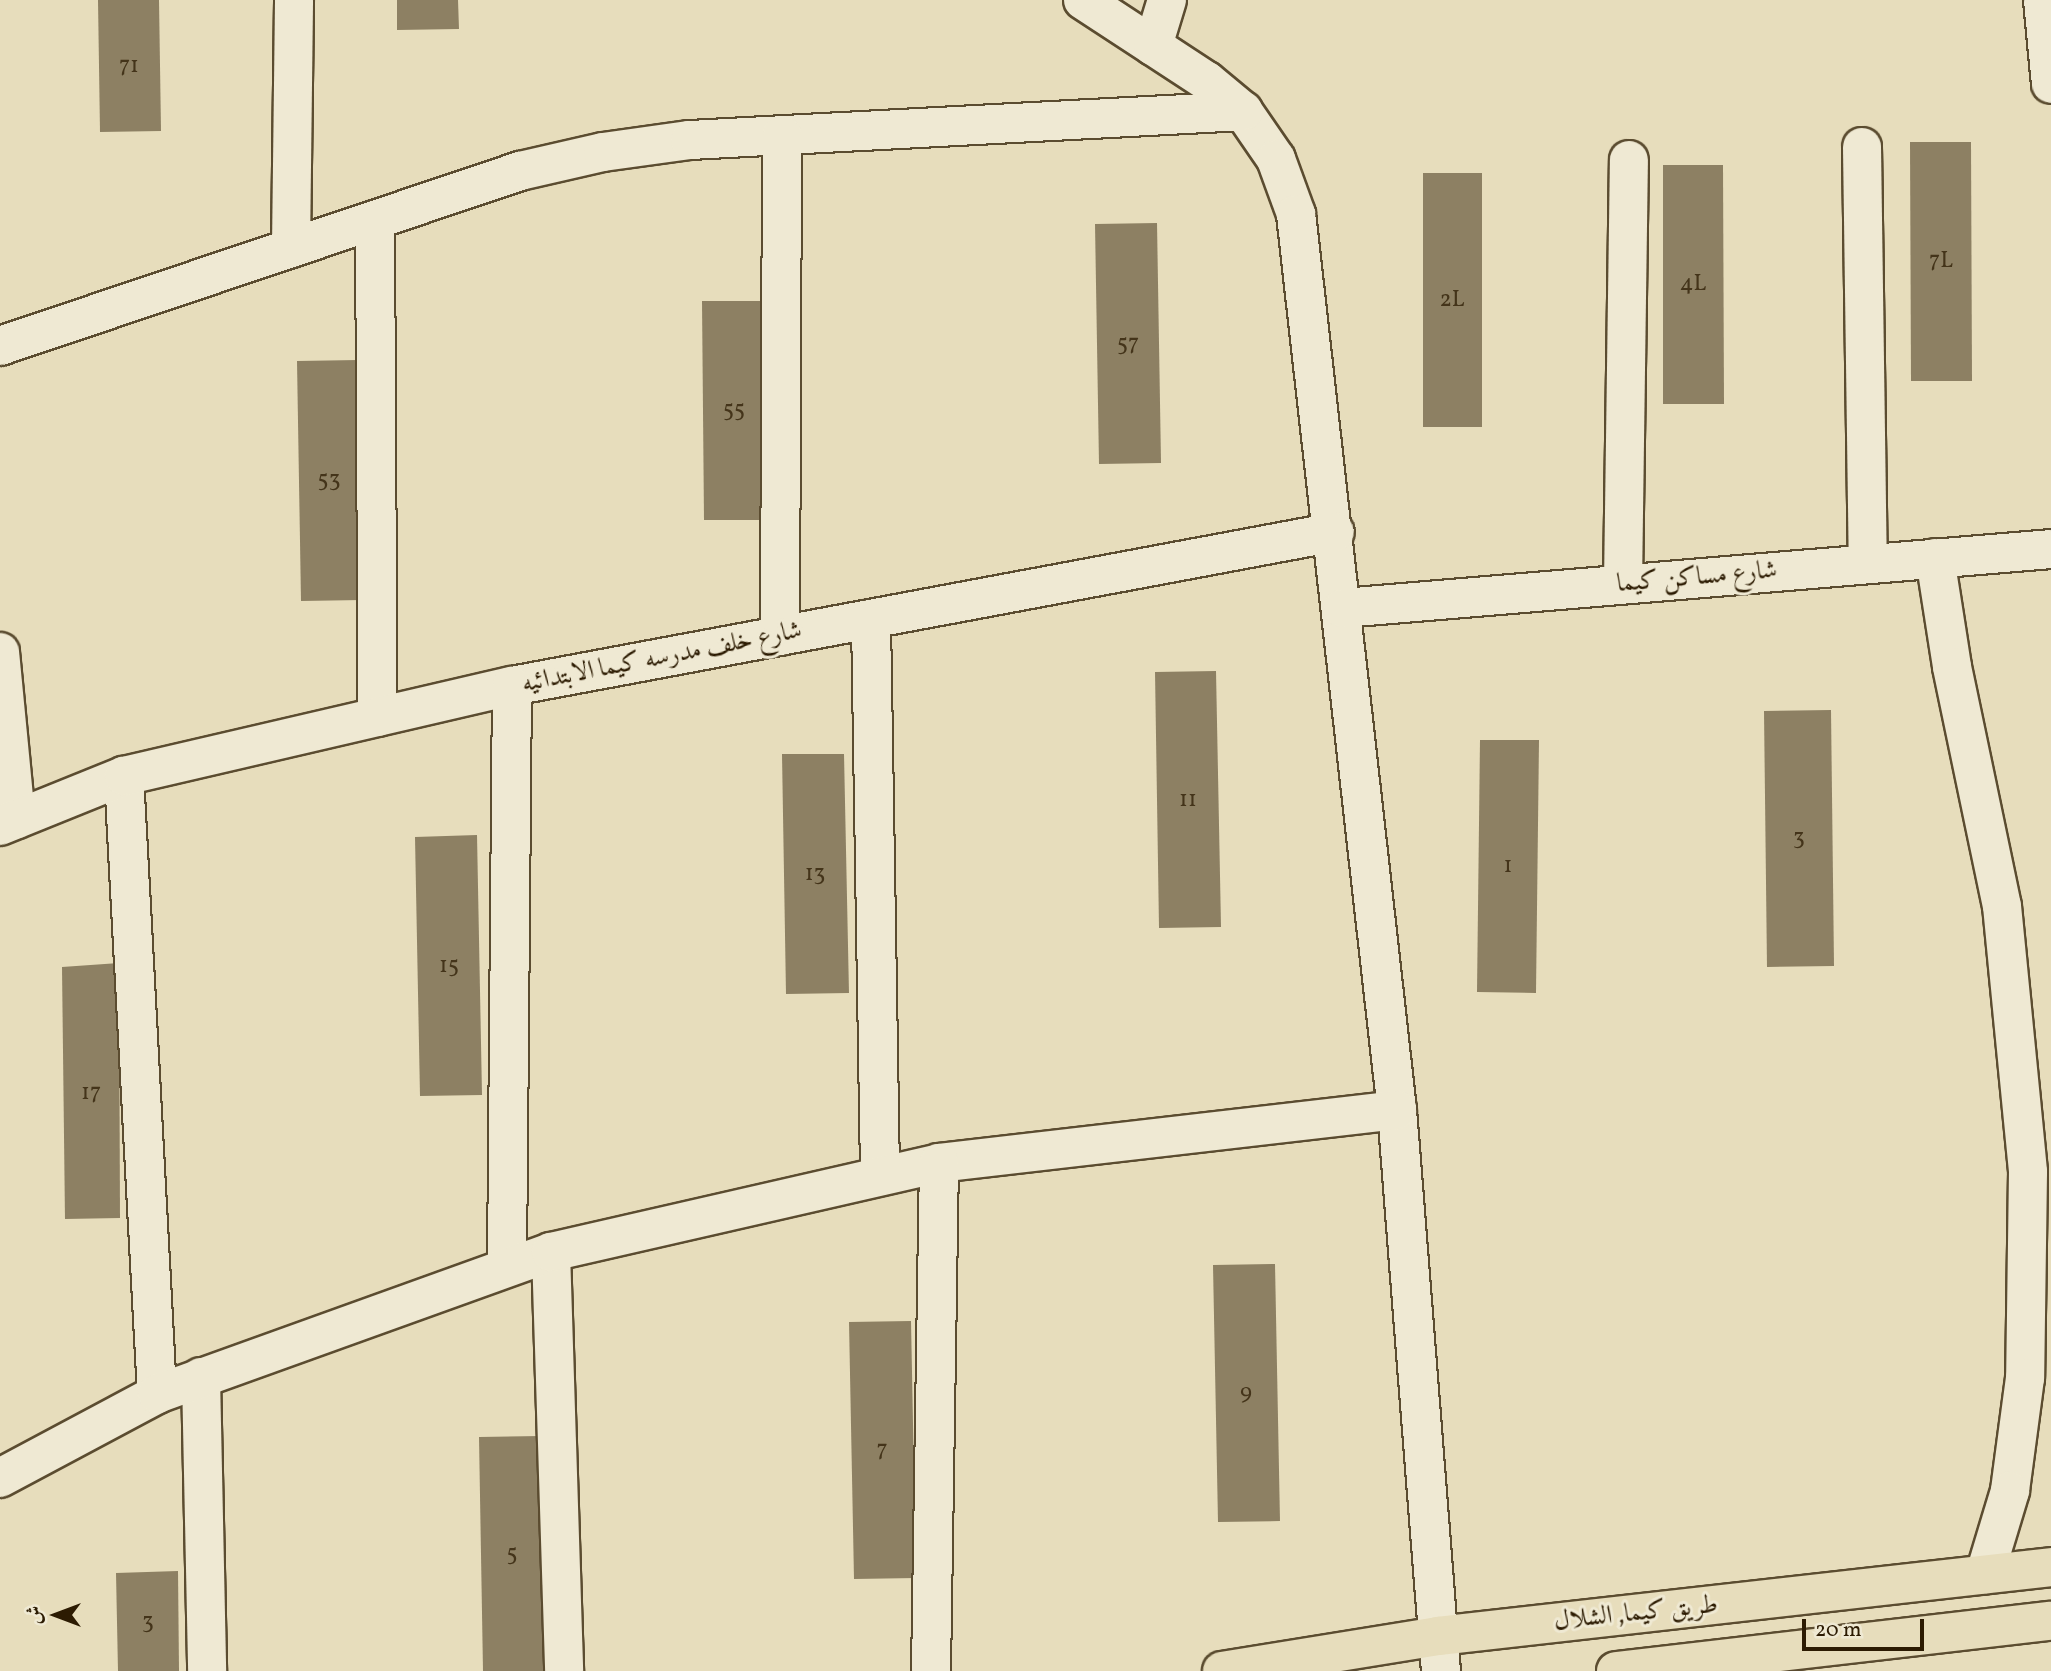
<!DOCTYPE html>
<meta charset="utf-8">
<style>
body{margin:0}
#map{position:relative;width:2051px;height:1671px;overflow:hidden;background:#e7ddbc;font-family:Vollkorn,Amiri,serif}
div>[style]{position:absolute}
.building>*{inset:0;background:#8d8063}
.roads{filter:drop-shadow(2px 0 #5b4c30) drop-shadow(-2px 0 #5b4c30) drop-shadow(0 2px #5b4c30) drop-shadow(0 -2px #5b4c30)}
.minor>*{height:38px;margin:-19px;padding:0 19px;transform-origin:19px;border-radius:19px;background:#efe9d3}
.highway>*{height:38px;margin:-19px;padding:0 19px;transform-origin:19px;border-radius:19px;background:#e7ddbc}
span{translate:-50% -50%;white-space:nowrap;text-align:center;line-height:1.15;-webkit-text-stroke:6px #efe9d3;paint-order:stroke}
.number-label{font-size:23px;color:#44341a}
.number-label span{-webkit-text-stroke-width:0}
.street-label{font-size:26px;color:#2c1b02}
.north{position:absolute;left:21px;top:1580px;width:70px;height:70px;-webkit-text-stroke:5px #efe9d3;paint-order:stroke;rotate:270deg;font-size:19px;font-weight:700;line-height:28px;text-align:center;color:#2c1b02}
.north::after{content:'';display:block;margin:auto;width:24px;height:32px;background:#2c1b02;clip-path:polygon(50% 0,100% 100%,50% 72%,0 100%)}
.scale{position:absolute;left:1802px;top:1619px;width:122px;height:32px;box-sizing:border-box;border:4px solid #2c1b02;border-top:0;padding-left:9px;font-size:21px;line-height:24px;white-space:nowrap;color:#2c1b02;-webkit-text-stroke:5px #efe9d3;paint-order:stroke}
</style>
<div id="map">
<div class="building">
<div style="clip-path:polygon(98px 0,159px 0,161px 131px,100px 132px)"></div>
<div style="clip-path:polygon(397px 0,458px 0,459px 29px,397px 30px)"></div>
<div style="clip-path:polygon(1910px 142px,1971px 142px,1972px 381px,1911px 381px)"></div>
<div style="clip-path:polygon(1663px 165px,1723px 165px,1724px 404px,1663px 404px)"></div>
<div style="clip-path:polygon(1423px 173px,1482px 173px,1482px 427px,1423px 427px)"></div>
<div style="clip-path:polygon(1157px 223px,1161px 463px,1099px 464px,1095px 224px)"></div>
<div style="clip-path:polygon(702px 301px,763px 301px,766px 520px,704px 520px)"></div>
<div style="clip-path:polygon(358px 360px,362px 600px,301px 601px,297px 361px)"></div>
<div style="clip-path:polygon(1216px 671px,1221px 927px,1159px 928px,1155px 672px)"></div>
<div style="clip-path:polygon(1831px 710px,1834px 966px,1767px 967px,1764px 711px)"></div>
<div style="clip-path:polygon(1480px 740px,1539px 740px,1536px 993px,1477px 992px)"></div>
<div style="clip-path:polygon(782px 754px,844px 754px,849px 993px,786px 994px)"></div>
<div style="clip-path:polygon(477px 835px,482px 1095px,420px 1096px,415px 837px)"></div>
<div style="clip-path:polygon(119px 963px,120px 1218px,65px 1219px,62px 967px)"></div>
<div style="clip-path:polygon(1275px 1264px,1280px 1521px,1218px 1522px,1213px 1265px)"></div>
<div style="clip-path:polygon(911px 1321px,916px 1578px,854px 1579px,849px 1322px)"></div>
<div style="clip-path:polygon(541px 1436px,545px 1671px,483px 1671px,479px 1437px)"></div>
<div style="clip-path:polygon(178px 1571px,179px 1671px,118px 1671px,116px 1573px)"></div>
</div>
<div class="roads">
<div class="minor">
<div style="left:1083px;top:0;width:148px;rotate:33.2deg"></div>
<div style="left:1207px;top:81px;width:47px;rotate:39.8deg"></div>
<div style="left:1243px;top:111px;width:58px;rotate:55.5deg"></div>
<div style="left:1276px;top:159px;width:59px;rotate:70deg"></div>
<div style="left:1296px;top:214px;width:902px;rotate:83.57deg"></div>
<div style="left:1397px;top:1110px;width:563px;rotate:85.52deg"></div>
<div style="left:2043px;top:0;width:84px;rotate:84.6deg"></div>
<div style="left:1153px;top:46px;width:48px;rotate:-73.1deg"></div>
<div style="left:1862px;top:147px;width:417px;rotate:89.2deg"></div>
<div style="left:375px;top:220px;width:497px;rotate:89.7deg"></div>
<div style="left:291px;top:248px;width:248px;rotate:-89.3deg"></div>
<div style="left:0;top:346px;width:549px;rotate:-18.6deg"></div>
<div style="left:520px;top:171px;width:85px;rotate:-12.9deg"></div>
<div style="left:603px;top:152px;width:88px;rotate:-7.9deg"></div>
<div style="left:690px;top:140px;width:554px;rotate:-3deg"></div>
<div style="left:1935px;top:558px;width:110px;rotate:81.1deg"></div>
<div style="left:1952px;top:667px;width:244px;rotate:78.2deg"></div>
<div style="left:2002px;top:906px;width:267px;rotate:84.4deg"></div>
<div style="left:2028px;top:1172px;width:206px;rotate:90.8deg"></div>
<div style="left:2025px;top:1378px;width:114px;rotate:97.6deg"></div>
<div style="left:2010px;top:1491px;width:87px;rotate:106.8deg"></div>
<div style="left:1623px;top:584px;width:424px;rotate:-89.2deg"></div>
<div style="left:1343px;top:608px;width:710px;rotate:-4.76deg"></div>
<div style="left:871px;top:619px;width:557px;rotate:89.07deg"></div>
<div style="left:780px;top:636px;width:501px;rotate:-89.77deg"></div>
<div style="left:0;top:652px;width:168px;rotate:84.5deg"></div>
<div style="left:124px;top:776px;width:619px;rotate:86.94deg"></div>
<div style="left:0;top:826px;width:134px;rotate:-22deg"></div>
<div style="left:124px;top:776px;width:398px;rotate:-13.1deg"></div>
<div style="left:512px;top:686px;width:837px;rotate:-10.6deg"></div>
<div style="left:551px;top:1252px;width:419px;rotate:88.2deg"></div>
<div style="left:507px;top:1265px;width:579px;rotate:-89.51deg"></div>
<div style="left:201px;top:1377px;width:294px;rotate:88.8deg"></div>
<div style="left:0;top:1478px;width:178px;rotate:-28.1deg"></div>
<div style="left:157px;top:1394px;width:419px;rotate:-19.8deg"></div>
<div style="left:551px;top:1252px;width:398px;rotate:-12.9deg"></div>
<div style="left:939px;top:1163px;width:461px;rotate:-6.6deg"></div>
<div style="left:931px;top:1671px;width:508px;rotate:-89.1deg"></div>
</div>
<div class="highway">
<div style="left:1222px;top:1671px;width:219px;rotate:-9.2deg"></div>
<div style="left:1438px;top:1636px;width:617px;rotate:-6.42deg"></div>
<div style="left:1616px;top:1671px;width:438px;rotate:-6.6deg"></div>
</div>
</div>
<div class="number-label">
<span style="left:129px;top:66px">71</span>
<span style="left:1941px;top:261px">7L</span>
<span style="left:1693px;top:284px">4L</span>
<span style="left:1452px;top:300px">2L</span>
<span style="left:1128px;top:344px">57</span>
<span style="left:734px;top:410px">55</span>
<span style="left:329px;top:480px">53</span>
<span style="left:1188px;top:800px">11</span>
<span style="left:1799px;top:838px">3</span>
<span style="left:1508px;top:866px">1</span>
<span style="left:815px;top:874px">13</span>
<span style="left:449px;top:966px">15</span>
<span style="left:91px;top:1093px">17</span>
<span style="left:1246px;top:1393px">9</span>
<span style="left:882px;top:1450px">7</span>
<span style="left:512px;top:1554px">5</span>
<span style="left:148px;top:1622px">3</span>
</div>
<div class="street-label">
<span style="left:1697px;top:578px;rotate:-5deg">شارع مساكن كيما</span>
<span style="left:662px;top:658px;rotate:-11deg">شارع خلف مدرسه كيما الابتدائيه</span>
<span style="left:1636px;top:1614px;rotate:-6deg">طريق كيما, الشلال</span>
</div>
<div class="north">ش</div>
<div class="scale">20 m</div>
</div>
